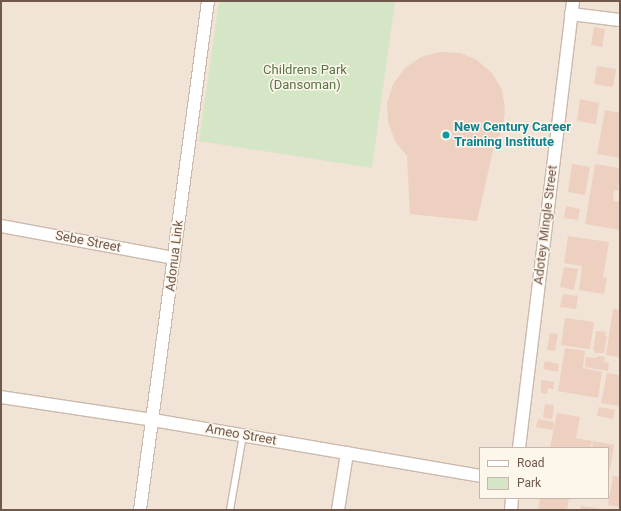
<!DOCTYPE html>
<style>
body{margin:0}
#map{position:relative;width:621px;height:511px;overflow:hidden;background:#faf1e6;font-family:Roboto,sans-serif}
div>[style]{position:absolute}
.residential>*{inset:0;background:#f1e3d5}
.green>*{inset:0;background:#d4e6c5}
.building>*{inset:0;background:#edd0c0}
.roads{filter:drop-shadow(1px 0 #cbb9ad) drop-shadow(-1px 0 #cbb9ad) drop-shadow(0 1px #cbb9ad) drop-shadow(0 -1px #cbb9ad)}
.lane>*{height:6px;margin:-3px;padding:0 3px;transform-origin:3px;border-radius:3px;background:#fff}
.street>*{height:12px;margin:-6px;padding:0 6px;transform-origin:6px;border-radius:6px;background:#fff}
.dots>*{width:11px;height:11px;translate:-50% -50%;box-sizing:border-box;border:2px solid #fdf6eb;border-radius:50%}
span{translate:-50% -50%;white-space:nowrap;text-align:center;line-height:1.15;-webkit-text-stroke:3px #fdf6eb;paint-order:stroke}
.park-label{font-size:13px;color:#567646}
.culture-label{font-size:13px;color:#0d838f;font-weight:700}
.left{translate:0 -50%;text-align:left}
.street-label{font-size:13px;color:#71584d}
.frame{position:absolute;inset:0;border:2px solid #71584d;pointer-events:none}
.legend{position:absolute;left:479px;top:447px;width:130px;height:52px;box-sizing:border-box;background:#fdf6eb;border:1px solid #c5b7ac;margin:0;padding:5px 7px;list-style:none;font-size:12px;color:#71584d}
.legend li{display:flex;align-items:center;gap:8px;height:20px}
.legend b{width:20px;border:1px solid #c5b7ac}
</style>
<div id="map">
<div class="residential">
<div style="clip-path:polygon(evenodd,1px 1px,620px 1px,620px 510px,1px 510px,1px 1px,480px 448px,608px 448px,608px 498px,480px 498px,480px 448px)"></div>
</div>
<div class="green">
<div style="clip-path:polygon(219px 1px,395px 1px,372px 168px,199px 141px)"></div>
</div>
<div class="building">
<div style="clip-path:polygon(594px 27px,605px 29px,602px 47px,591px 45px)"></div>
<div style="clip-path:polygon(440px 52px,460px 53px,477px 60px,492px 73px,502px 90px,505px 109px,503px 129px,494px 146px,477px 221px,410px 214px,407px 156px,395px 141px,388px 122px,387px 103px,393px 84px,405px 68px,421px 57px)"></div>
<div style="clip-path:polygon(597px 66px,616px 69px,613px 87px,594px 84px)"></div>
<div style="clip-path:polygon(580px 99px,599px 103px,596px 124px,577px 121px)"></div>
<div style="clip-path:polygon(605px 110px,620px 113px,620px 158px,597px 154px)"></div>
<div style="clip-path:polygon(572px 164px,590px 167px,585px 195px,568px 192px)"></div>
<div style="clip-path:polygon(595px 164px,620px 168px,618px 191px,614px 190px,613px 201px,620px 202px,620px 230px,585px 224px)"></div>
<div style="clip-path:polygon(566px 206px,580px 209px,578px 220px,564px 218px)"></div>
<div style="clip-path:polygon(568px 236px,609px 242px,603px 277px,607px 278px,604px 294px,579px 290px,582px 266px,564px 263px)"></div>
<div style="clip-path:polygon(564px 267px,578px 269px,574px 290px,560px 287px)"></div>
<div style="clip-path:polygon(563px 294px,578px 296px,576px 309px,560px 307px)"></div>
<div style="clip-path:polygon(613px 309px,620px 310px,620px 357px,606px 355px)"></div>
<div style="clip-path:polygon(565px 318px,594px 322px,590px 349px,561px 345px)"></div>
<div style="clip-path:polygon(596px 331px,606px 332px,605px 336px,607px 336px,604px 353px,595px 353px,595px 351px,593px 350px)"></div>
<div style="clip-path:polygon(550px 333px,558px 334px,555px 351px,547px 350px)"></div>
<div style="clip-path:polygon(565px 348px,585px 351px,583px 368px,602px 372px,598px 398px,558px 391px)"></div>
<div style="clip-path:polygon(597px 356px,605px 357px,604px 362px,609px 363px,608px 371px,585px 367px,586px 357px,596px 358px)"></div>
<div style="clip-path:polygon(545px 361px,559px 364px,558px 372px,543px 369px)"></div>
<div style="clip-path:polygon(607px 373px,620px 375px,620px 406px,601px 403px)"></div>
<div style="clip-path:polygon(541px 380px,554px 382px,553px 389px,548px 388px,547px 394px,541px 393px)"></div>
<div style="clip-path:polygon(545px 404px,554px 405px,552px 419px,543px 418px)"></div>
<div style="clip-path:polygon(599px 407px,615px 410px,613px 419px,597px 416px)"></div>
<div style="clip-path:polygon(557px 413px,580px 417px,576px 438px,592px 441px,590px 448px,550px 448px)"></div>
<div style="clip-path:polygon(538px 419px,554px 422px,553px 430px,536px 427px)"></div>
<div style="clip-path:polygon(593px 441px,614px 445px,610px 470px,608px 469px,608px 448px,592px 448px)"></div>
<div style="clip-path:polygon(613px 476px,620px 477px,620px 507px,608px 505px)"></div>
<div style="clip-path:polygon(540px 498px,569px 498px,567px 510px,538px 510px)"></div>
<div style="clip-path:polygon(581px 506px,603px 509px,603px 510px,580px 510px)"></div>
</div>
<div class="roads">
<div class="lane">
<div style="left:230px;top:510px;width:76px;rotate:-80.2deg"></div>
</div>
<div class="street">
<div style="left:571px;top:14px;width:49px;rotate:7deg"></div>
<div style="left:1px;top:226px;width:176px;rotate:10.5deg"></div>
<div style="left:1px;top:397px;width:154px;rotate:8.6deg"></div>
<div style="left:153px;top:420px;width:332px;rotate:9.7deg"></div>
<div style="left:519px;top:448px;width:450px;rotate:-83.1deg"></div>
<div style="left:140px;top:510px;width:514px;rotate:-82.39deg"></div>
<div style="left:338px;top:510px;width:58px;rotate:-81deg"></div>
<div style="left:511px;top:510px;width:12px;rotate:-85deg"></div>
</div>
</div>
<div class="dots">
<div style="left:446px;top:135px;background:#0f9aa8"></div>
</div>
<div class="park-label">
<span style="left:305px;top:78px">Childrens Park<br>(Dansoman)</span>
</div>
<div class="culture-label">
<span class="left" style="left:454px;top:135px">New Century Career<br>Training Institute</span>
</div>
<div class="street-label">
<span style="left:546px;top:225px;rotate:-83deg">Adotey Mingle Street</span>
<span style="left:88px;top:242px;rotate:11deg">Sebe Street</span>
<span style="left:175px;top:256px;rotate:-83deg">Adonua Link</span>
<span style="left:241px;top:435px;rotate:10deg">Ameo Street</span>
</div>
<div class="frame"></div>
<ul class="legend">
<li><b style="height:5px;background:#fff"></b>Road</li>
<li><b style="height:11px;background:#d4e6c5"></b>Park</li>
</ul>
</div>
